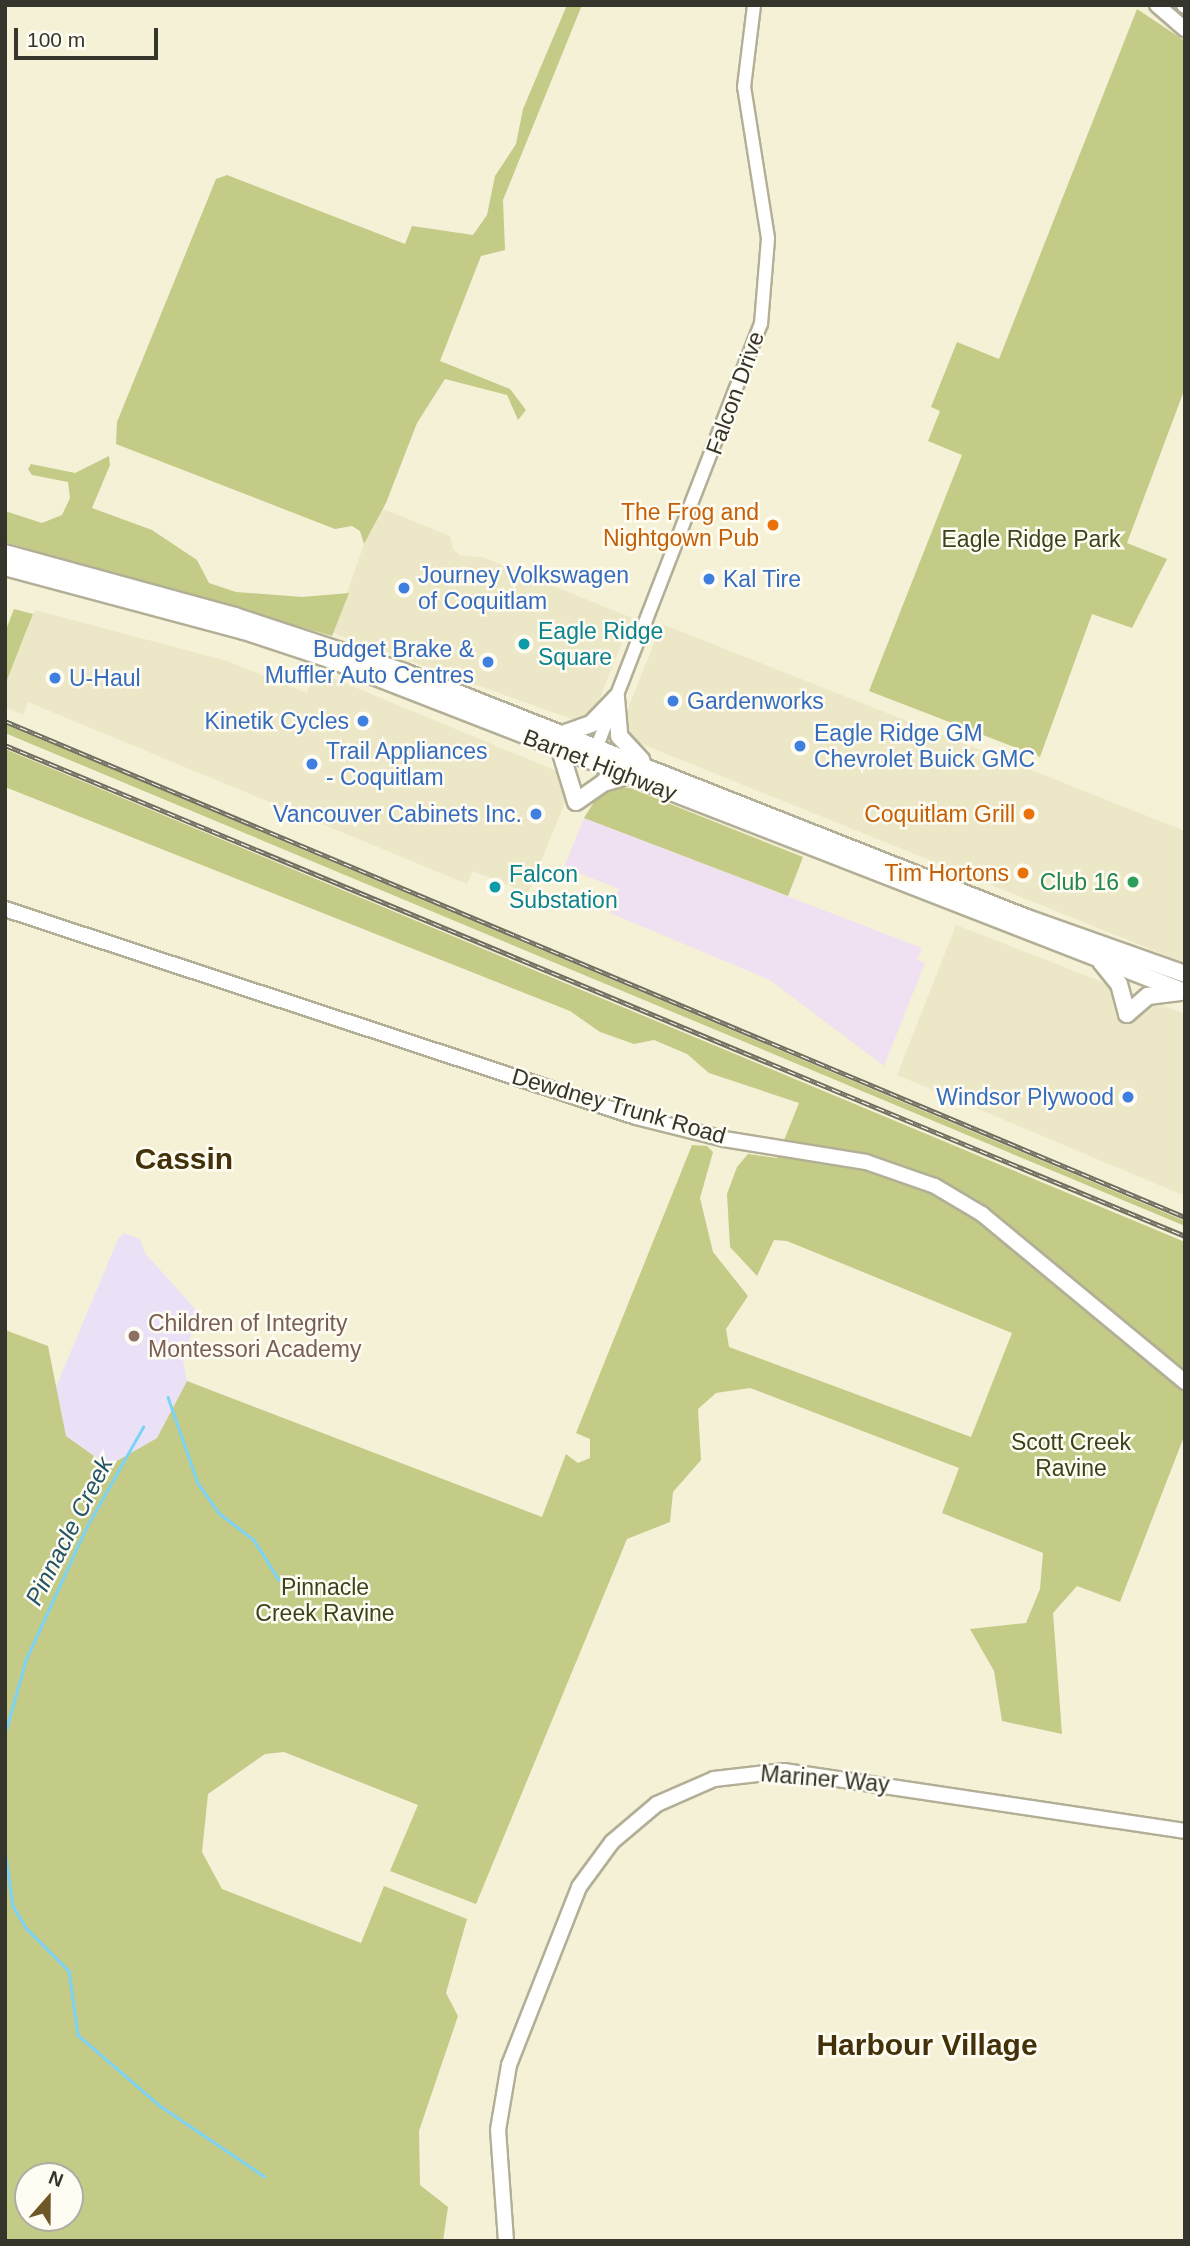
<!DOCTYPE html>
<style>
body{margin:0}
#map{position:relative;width:1190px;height:2246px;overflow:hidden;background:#f5f1d7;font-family:Arial,sans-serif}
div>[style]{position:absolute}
.built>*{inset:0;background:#ece7c6}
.industrial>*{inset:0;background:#efe0f2}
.education>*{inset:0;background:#eae1f7}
.green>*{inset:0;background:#c3cb87}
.stream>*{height:2.5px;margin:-1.25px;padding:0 1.25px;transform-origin:1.25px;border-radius:1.25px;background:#7cd3f5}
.roads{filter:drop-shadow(2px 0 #b3af97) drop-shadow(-2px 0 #b3af97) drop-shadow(0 2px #b3af97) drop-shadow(0 -2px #b3af97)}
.tertiary>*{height:12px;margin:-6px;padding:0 6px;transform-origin:6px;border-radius:6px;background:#fff}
.secondary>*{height:14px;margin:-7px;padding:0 7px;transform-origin:7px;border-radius:7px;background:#fff}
.primary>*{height:16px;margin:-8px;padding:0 8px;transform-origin:8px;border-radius:8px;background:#fff}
.rail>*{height:5px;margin-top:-2.5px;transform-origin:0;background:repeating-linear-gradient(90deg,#fffdf3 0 8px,#6f6d5e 0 16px);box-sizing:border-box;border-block:2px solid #6f6d5e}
.dots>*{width:19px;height:19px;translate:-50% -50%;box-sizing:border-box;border:4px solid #fffdf3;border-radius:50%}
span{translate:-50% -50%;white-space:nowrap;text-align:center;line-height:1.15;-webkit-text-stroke:5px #fffdf3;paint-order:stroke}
.street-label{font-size:23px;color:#36352b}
.food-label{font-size:23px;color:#c56008}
.right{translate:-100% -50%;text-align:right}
.park-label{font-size:23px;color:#3e421a}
.shop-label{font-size:23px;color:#366cbe}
.left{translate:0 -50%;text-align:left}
.culture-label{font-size:23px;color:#0d838f}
.leisure-label{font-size:23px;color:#27864d}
.education-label{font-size:23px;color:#785e54}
.water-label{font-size:24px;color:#245567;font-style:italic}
.district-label{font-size:30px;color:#433209;font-weight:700}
.frame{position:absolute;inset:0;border:7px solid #36352b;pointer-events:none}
.north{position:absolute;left:14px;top:2162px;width:70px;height:70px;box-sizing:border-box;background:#fffdf3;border:2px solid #afada3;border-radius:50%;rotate:21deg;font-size:19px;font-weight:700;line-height:28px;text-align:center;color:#36352b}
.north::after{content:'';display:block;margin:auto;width:24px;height:32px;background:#6e5727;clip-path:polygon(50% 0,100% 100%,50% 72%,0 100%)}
.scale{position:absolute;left:14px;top:28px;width:144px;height:32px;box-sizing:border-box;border:4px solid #36352b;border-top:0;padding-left:9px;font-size:21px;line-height:24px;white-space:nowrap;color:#36352b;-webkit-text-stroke:5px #fffdf3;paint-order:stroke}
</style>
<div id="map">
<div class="built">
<div style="clip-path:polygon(383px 509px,450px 536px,453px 549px,461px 556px,482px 557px,632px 618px,594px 712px,574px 720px,333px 633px,364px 544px)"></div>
<div style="clip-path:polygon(35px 610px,227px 661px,307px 693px,316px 671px,559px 772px,568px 795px,525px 901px,522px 891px,473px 871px,467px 884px,28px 702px,23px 715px,5px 707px,5px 685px)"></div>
<div style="clip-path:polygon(662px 624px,1185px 831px,1185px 963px,634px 741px,624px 718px)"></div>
<div style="clip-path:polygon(956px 925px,1185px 1014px,1185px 1196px,897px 1075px)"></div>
</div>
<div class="industrial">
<div style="clip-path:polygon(584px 818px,922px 948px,917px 960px,925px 963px,884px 1066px,770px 980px,610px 913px,619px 889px,564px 867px)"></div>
</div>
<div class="education">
<div style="clip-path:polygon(124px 1233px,140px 1239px,145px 1253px,198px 1312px,183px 1360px,187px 1381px,157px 1438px,108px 1466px,66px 1436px,56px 1387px,118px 1239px)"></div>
</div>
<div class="green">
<div style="clip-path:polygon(567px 5px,582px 5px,503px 200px,505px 250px,481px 256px,440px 361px,510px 389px,526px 410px,518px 420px,507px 395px,445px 379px,417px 423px,386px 503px,364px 544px,360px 531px,352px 526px,335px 529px,116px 444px,117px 422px,216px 179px,227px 175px,405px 244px,412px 226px,473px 235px,487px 215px,495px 176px,516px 144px,523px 109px)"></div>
<div style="clip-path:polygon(1137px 9px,1185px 41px,1185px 388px,1127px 543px,1167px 559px,1132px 628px,1092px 614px,1040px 757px,869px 691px,962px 455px,928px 441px,940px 411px,931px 407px,957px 342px,999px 359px)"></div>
<div style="clip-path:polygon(109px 456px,110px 465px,92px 508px,152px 530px,197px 560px,209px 583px,236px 592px,302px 597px,349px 593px,332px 636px,5px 542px,5px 511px,42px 523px,62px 515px,70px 498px,68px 482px,32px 475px,28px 469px,31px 464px,75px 473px)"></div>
<div style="clip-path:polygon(14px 609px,33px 614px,5px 685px,5px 632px)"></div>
<div style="clip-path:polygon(5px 724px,1185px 1221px,1185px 1226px,5px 733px)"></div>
<div style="clip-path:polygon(evenodd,5px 749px,1185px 1242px,1185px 1434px,1120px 1602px,1077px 1586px,1053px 1613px,1062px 1734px,1002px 1721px,994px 1671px,970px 1629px,1026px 1623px,1040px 1589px,1043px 1553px,942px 1513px,959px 1468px,750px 1388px,716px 1393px,698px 1409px,701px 1460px,673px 1492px,670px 1522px,627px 1539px,476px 1904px,390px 1871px,418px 1805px,284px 1752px,265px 1754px,208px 1794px,202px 1852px,222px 1889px,361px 1943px,384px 1886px,467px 1919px,446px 1993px,458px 2016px,419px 2131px,420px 2185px,448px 2207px,443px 2241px,5px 2241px,5px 1330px,48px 1346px,66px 1436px,108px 1466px,157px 1438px,187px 1381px,542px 1517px,566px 1454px,578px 1463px,590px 1458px,590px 1439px,576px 1433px,692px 1145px,707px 1146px,713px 1152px,700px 1198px,713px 1252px,748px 1296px,726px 1329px,729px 1347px,971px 1437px,1012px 1333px,787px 1241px,774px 1240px,757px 1276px,730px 1247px,727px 1194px,737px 1167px,748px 1154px,777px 1158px,799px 1103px,709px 1073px,687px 1054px,654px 1040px,634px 1044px,600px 1032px,570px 1011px,5px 787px,5px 749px,28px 2176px,70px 2176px,70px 2218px,28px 2218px,28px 2176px)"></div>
<div style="clip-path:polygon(612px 787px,630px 788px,803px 857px,788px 896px,584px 818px,597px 797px)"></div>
</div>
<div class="stream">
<div style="left:168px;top:1397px;width:91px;rotate:70.8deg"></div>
<div style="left:198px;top:1483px;width:37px;rotate:55deg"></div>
<div style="left:219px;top:1513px;width:44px;rotate:37.6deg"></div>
<div style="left:254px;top:1540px;width:47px;rotate:58deg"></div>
<div style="left:5px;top:1733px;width:77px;rotate:-74.2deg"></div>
<div style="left:26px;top:1659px;width:146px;rotate:-65.4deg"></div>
<div style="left:87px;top:1526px;width:114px;rotate:-60.5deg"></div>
<div style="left:5px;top:1850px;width:57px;rotate:81.9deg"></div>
<div style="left:13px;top:1906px;width:26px;rotate:59deg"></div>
<div style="left:26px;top:1928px;width:61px;rotate:45deg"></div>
<div style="left:69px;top:1971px;width:65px;rotate:82deg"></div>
<div style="left:78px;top:2035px;width:107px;rotate:40.8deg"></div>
<div style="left:159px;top:2105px;width:127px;rotate:34.1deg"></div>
</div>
<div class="roads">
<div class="tertiary">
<div style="left:594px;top:754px;width:461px;rotate:-68.8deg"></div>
<div style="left:761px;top:324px;width:86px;rotate:-85.3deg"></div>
<div style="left:768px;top:238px;width:153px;rotate:-99deg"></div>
<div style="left:744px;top:87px;width:83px;rotate:-83deg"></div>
</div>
<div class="secondary">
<div style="left:1157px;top:5px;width:37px;rotate:41deg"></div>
<div style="left:1184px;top:5px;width:1px;rotate:45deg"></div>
<div style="left:5px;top:909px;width:664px;rotate:18.24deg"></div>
<div style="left:636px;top:1117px;width:91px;rotate:14deg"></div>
<div style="left:724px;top:1139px;width:144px;rotate:9.2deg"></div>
<div style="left:866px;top:1162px;width:73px;rotate:19.2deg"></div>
<div style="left:935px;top:1186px;width:55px;rotate:30.8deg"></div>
<div style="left:982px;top:1214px;width:264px;rotate:39.6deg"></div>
<div style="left:506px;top:2241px;width:111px;rotate:-94.1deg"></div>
<div style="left:498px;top:2130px;width:66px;rotate:-80.4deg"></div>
<div style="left:509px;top:2065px;width:191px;rotate:-68.5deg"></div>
<div style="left:579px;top:1887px;width:56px;rotate:-53.7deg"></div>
<div style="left:612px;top:1842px;width:59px;rotate:-40.2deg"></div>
<div style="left:657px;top:1804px;width:62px;rotate:-23.7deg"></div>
<div style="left:714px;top:1779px;width:70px;rotate:-6.5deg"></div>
<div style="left:784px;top:1771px;width:405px;rotate:8.5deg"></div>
</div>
<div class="primary">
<div style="left:5px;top:553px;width:238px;rotate:15.3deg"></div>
<div style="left:235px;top:616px;width:178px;rotate:18.3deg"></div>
<div style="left:404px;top:672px;width:670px;rotate:21.55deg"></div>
<div style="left:1027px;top:918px;width:168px;rotate:19.5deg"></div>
<div style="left:5px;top:567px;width:247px;rotate:15deg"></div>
<div style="left:244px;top:631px;width:93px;rotate:18.2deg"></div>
<div style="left:332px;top:660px;width:915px;rotate:21.27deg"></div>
<div style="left:616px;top:698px;width:38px;rotate:85deg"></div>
<div style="left:619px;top:736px;width:33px;rotate:47deg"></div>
<div style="left:565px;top:733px;width:28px;rotate:-19deg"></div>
<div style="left:591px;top:724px;width:36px;rotate:-46deg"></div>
<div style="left:560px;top:750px;width:54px;rotate:72.9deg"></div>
<div style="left:576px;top:802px;width:33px;rotate:-35deg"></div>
<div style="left:603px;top:783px;width:25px;rotate:-16deg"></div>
<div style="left:1101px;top:962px;width:28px;rotate:51deg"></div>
<div style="left:1119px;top:984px;width:31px;rotate:75deg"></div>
<div style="left:1127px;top:1014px;width:28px;rotate:-41deg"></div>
<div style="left:1148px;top:996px;width:32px;rotate:-7deg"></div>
</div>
</div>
<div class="rail">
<div style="left:5px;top:721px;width:1280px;rotate:22.8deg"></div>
<div style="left:5px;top:745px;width:1278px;rotate:22.59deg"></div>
</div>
<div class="dots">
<div style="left:773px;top:525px;background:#e8710a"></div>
<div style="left:709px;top:579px;background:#3f7fe0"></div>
<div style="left:404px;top:588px;background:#3f7fe0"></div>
<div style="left:524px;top:644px;background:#0f9aa8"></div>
<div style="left:488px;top:662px;background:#3f7fe0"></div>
<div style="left:55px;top:678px;background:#3f7fe0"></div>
<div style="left:673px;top:701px;background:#3f7fe0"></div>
<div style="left:363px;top:721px;background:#3f7fe0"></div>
<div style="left:800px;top:746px;background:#3f7fe0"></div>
<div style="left:312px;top:764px;background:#3f7fe0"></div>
<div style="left:536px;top:814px;background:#3f7fe0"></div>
<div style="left:1029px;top:814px;background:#e8710a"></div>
<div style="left:1023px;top:873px;background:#e8710a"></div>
<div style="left:1133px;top:882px;background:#2e9e5b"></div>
<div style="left:495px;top:887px;background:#0f9aa8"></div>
<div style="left:1128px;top:1097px;background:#3f7fe0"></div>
<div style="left:134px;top:1336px;background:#8d6e63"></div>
</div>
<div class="street-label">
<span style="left:735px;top:393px;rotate:-70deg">Falcon Drive</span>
<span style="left:600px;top:765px;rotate:21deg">Barnet Highway</span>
<span style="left:619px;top:1106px;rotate:16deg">Dewdney Trunk Road</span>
<span style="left:825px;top:1779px;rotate:5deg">Mariner Way</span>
</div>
<div class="food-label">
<span class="right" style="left:759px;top:525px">The Frog and<br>Nightgown Pub</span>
<span class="right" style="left:1015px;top:814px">Coquitlam Grill</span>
<span class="right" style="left:1009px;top:873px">Tim Hortons</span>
</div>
<div class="park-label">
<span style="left:1031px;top:539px">Eagle Ridge Park</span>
<span style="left:1071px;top:1455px">Scott Creek<br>Ravine</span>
<span style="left:325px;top:1600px">Pinnacle<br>Creek Ravine</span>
</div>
<div class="shop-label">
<span class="left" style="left:418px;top:588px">Journey Volkswagen<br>of Coquitlam</span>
<span class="left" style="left:723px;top:579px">Kal Tire</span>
<span class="right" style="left:474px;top:662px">Budget Brake &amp;<br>Muffler Auto Centres</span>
<span class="left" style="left:69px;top:678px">U-Haul</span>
<span class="left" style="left:687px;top:701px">Gardenworks</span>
<span class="right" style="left:349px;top:721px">Kinetik Cycles</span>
<span class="left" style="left:814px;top:746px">Eagle Ridge GM<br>Chevrolet Buick GMC</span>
<span class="left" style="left:326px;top:764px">Trail Appliances<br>- Coquitlam</span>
<span class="right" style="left:522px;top:814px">Vancouver Cabinets Inc.</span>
<span class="right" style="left:1114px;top:1097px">Windsor Plywood</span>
</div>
<div class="culture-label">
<span class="left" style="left:538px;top:644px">Eagle Ridge<br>Square</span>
<span class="left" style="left:509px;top:887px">Falcon<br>Substation</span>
</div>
<div class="leisure-label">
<span class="right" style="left:1119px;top:882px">Club 16</span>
</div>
<div class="education-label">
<span class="left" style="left:148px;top:1336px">Children of Integrity<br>Montessori Academy</span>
</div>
<div class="water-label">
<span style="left:69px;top:1531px;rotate:-63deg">Pinnacle Creek</span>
</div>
<div class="district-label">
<span style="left:184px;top:1159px">Cassin</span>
<span style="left:927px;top:2045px">Harbour Village</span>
</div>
<div class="frame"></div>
<div class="north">N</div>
<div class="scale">100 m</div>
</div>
